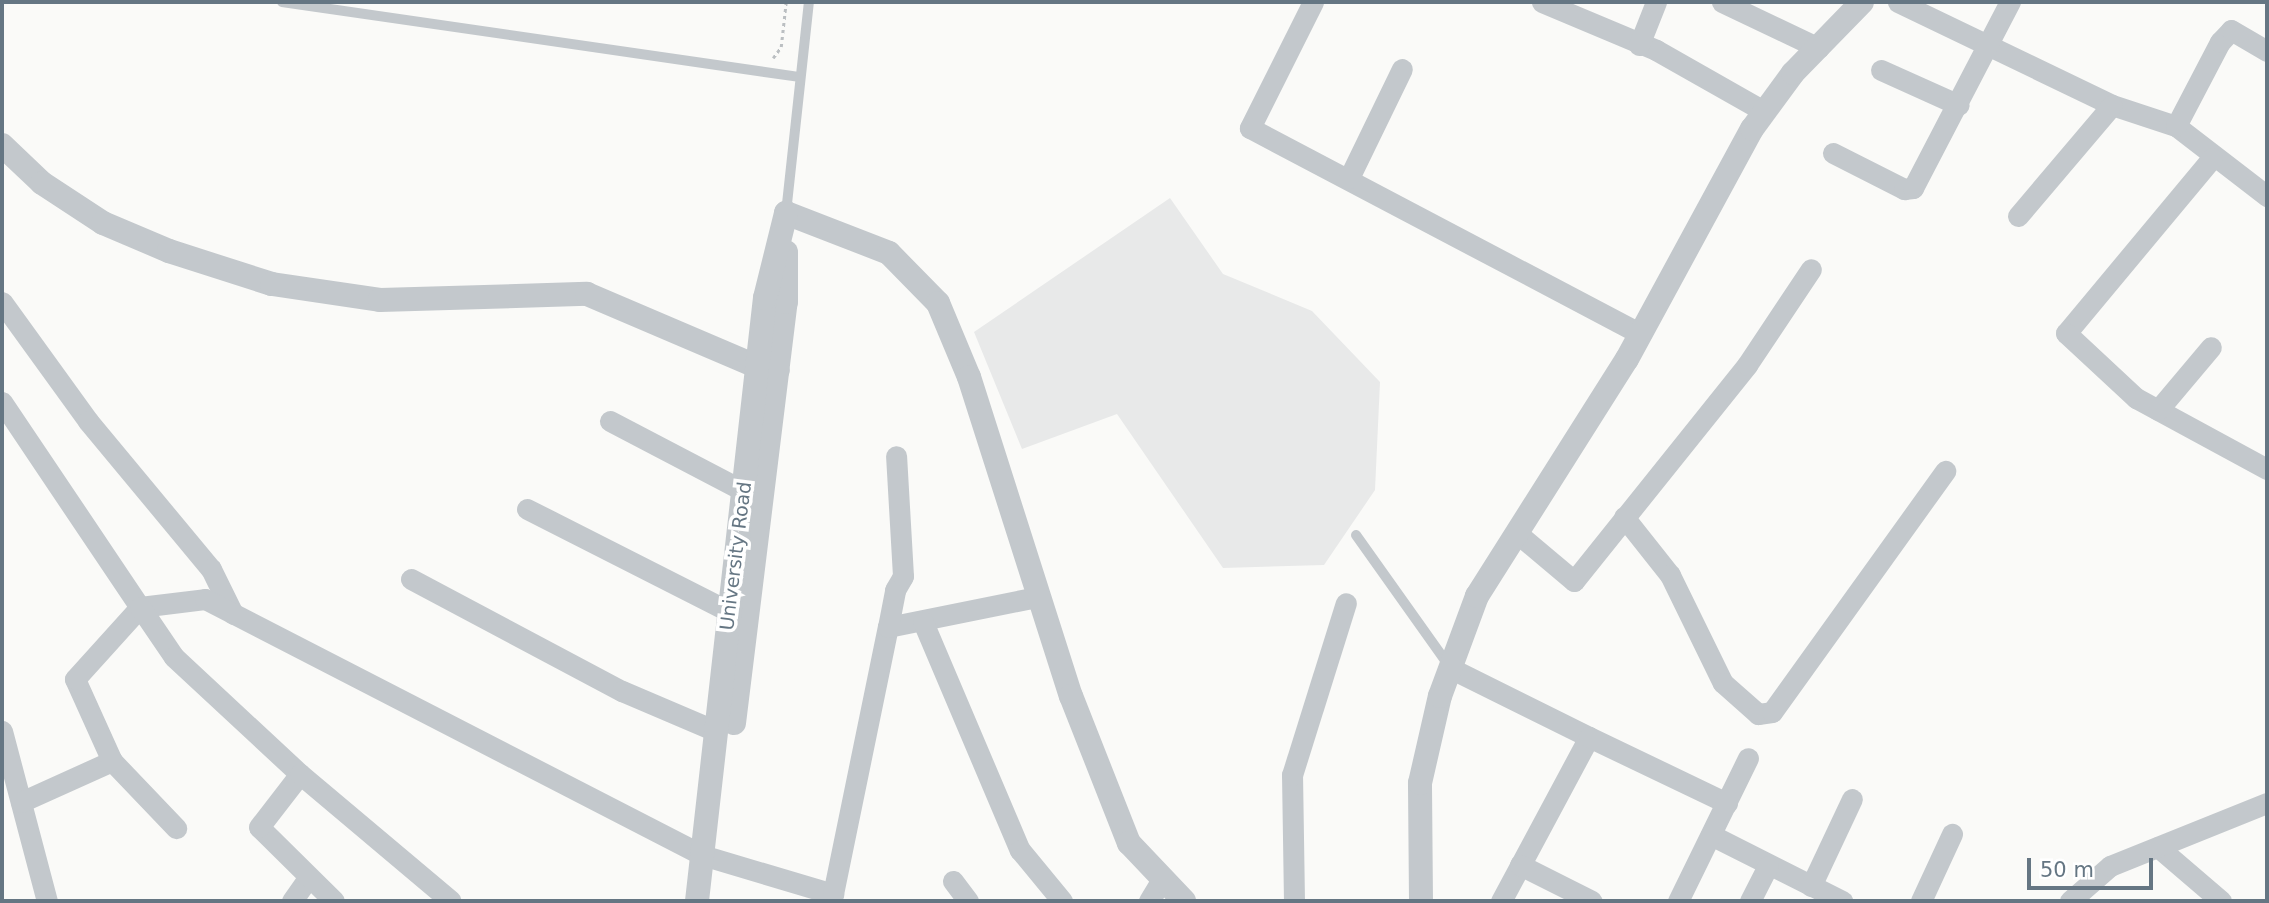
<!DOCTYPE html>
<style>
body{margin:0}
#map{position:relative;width:2269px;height:903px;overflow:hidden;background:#fafaf8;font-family:"DejaVu Sans",sans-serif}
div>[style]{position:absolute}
.built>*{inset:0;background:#e8e9e9}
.path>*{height:2.5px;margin-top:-1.25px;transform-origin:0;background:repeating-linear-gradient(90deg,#bbbfc2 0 3.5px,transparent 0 7px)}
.service>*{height:10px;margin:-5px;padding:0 5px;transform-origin:5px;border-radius:5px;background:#c3c8cc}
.minor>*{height:21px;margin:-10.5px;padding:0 10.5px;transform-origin:10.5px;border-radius:10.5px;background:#c3c8cc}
.tertiary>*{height:24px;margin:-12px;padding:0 12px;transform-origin:12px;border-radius:12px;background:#c3c8cc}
span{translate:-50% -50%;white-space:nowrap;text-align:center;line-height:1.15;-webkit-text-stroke:7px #fff;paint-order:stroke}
.street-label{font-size:19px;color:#657683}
.frame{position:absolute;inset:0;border:4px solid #657683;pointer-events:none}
.scale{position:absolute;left:2027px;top:858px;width:126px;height:32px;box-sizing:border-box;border:4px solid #657683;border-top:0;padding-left:9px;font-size:21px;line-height:24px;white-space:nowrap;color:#657683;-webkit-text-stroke:5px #fff;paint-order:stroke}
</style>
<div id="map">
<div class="built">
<div style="clip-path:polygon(1170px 198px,1223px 274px,1312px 311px,1380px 382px,1375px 490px,1324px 565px,1223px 568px,1117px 414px,1022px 449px,974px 332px)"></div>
</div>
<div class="path">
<div style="left:773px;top:58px;width:14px;rotate:-54deg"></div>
<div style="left:781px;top:47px;width:45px;rotate:-83.7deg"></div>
</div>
<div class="service">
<div style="left:282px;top:2px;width:522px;rotate:8.25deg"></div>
<div style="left:786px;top:213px;width:212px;rotate:-83.8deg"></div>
<div style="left:1356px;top:535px;width:161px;rotate:54.6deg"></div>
</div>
<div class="minor">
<div style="left:1313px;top:2px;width:141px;rotate:116.6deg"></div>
<div style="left:1250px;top:128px;width:442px;rotate:27.8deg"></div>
<div style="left:1542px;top:2px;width:124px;rotate:22.8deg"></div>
<div style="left:1656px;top:50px;width:125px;rotate:29.6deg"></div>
<div style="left:1722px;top:2px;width:107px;rotate:25.4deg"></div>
<div style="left:1898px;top:2px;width:237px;rotate:25.7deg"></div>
<div style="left:2112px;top:105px;width:67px;rotate:18.2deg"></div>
<div style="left:2176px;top:126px;width:115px;rotate:37.6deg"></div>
<div style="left:1639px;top:45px;width:46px;rotate:-68.4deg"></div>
<div style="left:1881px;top:70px;width:85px;rotate:24.2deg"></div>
<div style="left:2176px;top:126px;width:95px;rotate:-62.4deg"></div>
<div style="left:2220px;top:42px;width:16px;rotate:-47deg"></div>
<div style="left:2231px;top:30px;width:42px;rotate:30.3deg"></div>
<div style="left:1833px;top:153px;width:80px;rotate:26.9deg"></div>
<div style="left:1904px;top:189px;width:9px;rotate:-6deg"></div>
<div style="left:1913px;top:188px;width:210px;rotate:-62.5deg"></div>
<div style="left:2212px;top:158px;width:228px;rotate:129.8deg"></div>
<div style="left:2066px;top:333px;width:96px;rotate:42.9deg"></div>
<div style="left:2136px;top:398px;width:149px;rotate:28.5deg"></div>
<div style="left:1349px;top:178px;width:121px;rotate:-64.1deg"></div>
<div style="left:2018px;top:216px;width:145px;rotate:-49.7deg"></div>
<div style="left:2px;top:302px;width:147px;rotate:54.1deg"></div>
<div style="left:88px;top:421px;width:192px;rotate:50.3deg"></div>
<div style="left:211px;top:569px;width:50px;rotate:63.9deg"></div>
<div style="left:2px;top:402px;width:247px;rotate:56.1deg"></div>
<div style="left:140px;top:607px;width:65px;rotate:-7deg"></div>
<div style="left:205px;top:599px;width:559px;rotate:27.25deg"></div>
<div style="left:702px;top:855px;width:137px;rotate:16.6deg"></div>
<div style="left:833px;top:894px;width:273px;rotate:-78.4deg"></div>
<div style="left:888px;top:627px;width:152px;rotate:-11.4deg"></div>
<div style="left:2158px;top:410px;width:82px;rotate:-49.9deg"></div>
<div style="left:610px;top:421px;width:151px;rotate:27.6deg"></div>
<div style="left:527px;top:509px;width:228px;rotate:26.9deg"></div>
<div style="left:1624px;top:517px;width:74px;rotate:51.6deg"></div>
<div style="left:1670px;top:575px;width:120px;rotate:63.9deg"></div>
<div style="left:1723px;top:683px;width:47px;rotate:41.5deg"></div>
<div style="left:1758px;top:714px;width:14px;rotate:-8deg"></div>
<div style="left:1772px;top:712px;width:297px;rotate:-54.3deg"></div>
<div style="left:1518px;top:534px;width:73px;rotate:40deg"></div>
<div style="left:1574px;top:581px;width:277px;rotate:-51.3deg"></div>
<div style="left:1747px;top:365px;width:115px;rotate:-56.3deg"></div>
<div style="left:411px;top:579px;width:239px;rotate:28deg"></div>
<div style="left:622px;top:691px;width:102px;rotate:23.1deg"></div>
<div style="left:923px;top:622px;width:248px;rotate:67deg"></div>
<div style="left:1020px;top:850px;width:66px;rotate:50.5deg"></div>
<div style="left:888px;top:627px;width:38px;rotate:-79deg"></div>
<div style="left:895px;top:590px;width:16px;rotate:-60deg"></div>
<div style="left:903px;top:576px;width:120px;rotate:-93.3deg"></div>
<div style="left:1450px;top:668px;width:155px;rotate:26.4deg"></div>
<div style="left:1589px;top:737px;width:186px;rotate:118.2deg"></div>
<div style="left:2px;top:731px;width:176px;rotate:75.2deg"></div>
<div style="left:1589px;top:737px;width:153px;rotate:25.6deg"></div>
<div style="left:112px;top:761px;width:93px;rotate:46.3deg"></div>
<div style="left:21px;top:802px;width:100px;rotate:-24.3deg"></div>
<div style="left:112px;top:761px;width:90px;rotate:-114.3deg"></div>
<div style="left:75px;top:679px;width:97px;rotate:-47.9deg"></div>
<div style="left:140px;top:607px;width:60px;rotate:55.8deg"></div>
<div style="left:174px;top:657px;width:172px;rotate:42.9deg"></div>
<div style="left:1711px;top:835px;width:147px;rotate:26.7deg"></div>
<div style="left:2158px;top:847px;width:83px;rotate:40.6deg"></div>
<div style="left:1520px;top:865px;width:80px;rotate:26.6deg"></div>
<div style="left:953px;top:881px;width:25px;rotate:53deg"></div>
<div style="left:1811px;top:886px;width:96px;rotate:-64.8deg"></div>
<div style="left:292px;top:901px;width:29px;rotate:-55deg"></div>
<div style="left:334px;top:901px;width:105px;rotate:-135.4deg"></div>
<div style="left:259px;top:827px;width:67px;rotate:-52.3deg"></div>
<div style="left:300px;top:774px;width:197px;rotate:40.1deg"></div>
<div style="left:1149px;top:901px;width:26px;rotate:-59deg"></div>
<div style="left:1294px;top:901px;width:126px;rotate:-90.9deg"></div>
<div style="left:1292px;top:775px;width:180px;rotate:-72.6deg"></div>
<div style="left:1678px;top:901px;width:159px;rotate:-63.9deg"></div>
<div style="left:1750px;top:901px;width:39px;rotate:-63deg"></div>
<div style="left:1921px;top:901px;width:74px;rotate:-65.2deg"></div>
<div style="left:2070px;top:901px;width:53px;rotate:-41.2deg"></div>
<div style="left:2110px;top:866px;width:169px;rotate:-21.9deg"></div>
</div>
<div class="tertiary">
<div style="left:2px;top:145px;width:55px;rotate:43.5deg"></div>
<div style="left:42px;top:183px;width:73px;rotate:33.3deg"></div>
<div style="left:103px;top:223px;width:72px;rotate:23deg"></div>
<div style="left:169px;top:251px;width:108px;rotate:17.8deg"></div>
<div style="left:272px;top:284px;width:109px;rotate:8.4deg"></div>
<div style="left:380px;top:300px;width:207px;rotate:-1.7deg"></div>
<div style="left:587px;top:294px;width:186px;rotate:23.1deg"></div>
<div style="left:758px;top:367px;width:20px;rotate:9deg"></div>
<div style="left:786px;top:213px;width:110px;rotate:21.2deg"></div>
<div style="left:889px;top:253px;width:70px;rotate:45.6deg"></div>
<div style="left:938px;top:303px;width:80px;rotate:67.3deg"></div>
<div style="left:969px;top:377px;width:335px;rotate:72.3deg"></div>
<div style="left:1071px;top:696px;width:158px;rotate:68.5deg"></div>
<div style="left:1129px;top:843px;width:80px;rotate:46.5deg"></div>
<div style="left:734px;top:723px;width:424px;rotate:-83deg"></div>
<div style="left:786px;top:302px;width:50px;rotate:-90deg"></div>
<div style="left:697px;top:901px;width:607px;rotate:-83.57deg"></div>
<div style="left:765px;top:298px;width:88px;rotate:-76.1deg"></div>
<div style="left:1421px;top:901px;width:118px;rotate:-90.5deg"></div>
<div style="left:1420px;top:783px;width:89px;rotate:-77.1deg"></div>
<div style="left:1440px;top:696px;width:107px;rotate:-69.7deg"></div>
<div style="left:1477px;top:596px;width:280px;rotate:-57.7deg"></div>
<div style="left:1627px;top:359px;width:262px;rotate:-61.5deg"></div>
<div style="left:1752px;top:129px;width:69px;rotate:-53.8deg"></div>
<div style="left:1793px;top:73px;width:99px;rotate:-45.8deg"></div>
</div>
<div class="street-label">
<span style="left:736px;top:556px;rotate:-83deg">University Road</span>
</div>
<div class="frame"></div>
<div class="scale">50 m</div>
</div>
